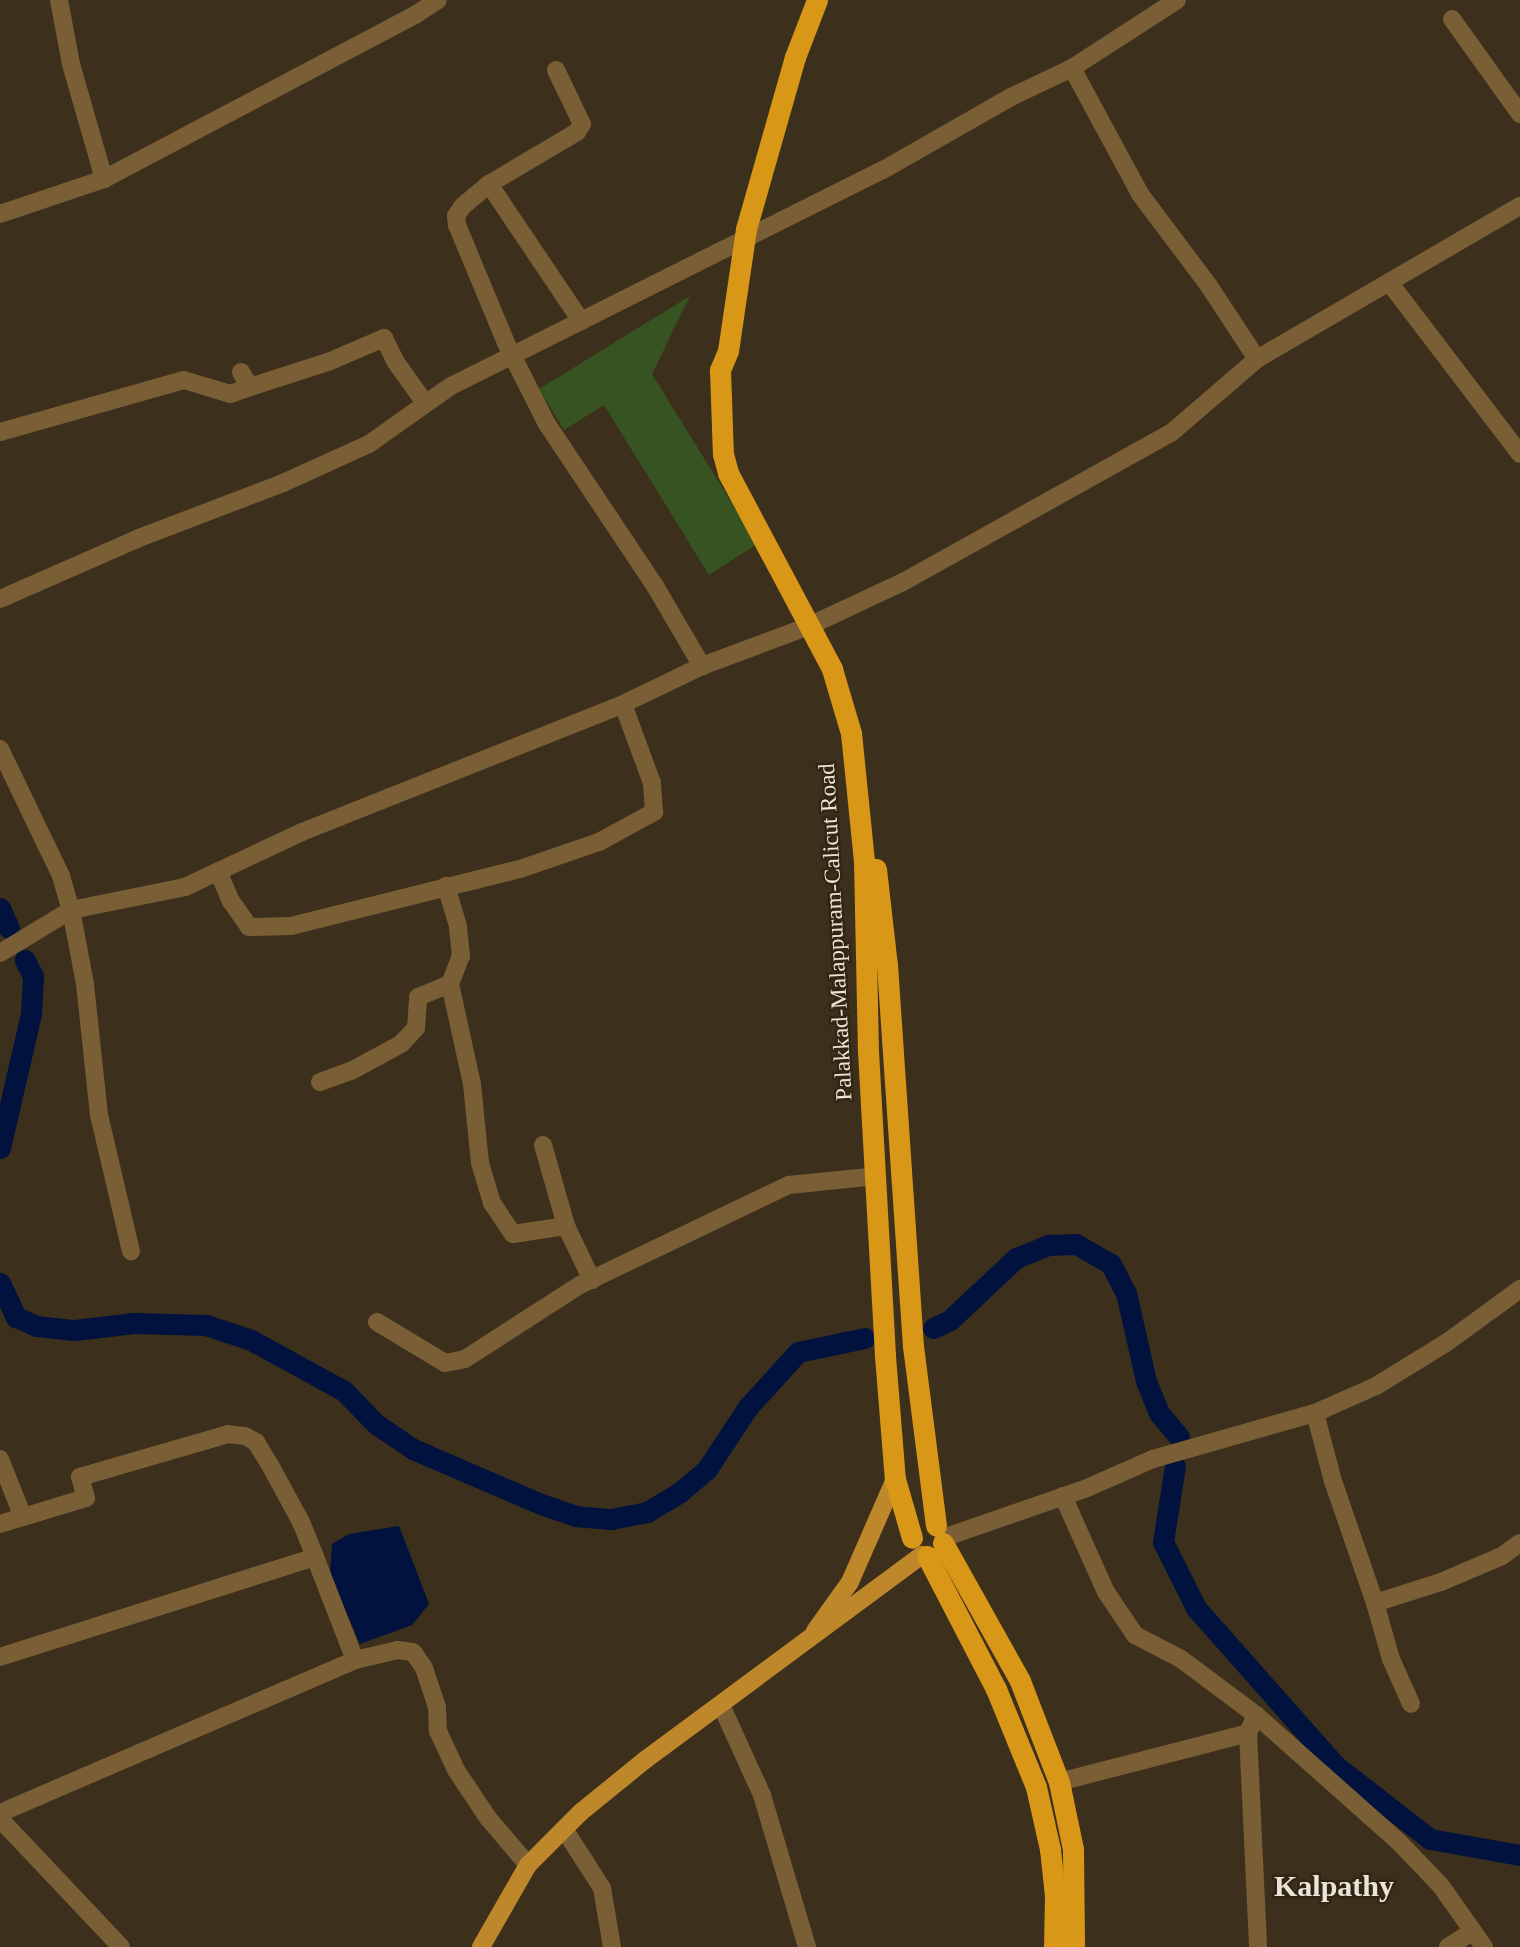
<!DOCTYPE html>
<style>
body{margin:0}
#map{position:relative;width:1520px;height:1947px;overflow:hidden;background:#3c301d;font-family:"Times New Roman",serif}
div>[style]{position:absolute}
.green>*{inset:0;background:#365321}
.water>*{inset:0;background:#00123d}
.canal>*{height:21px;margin:-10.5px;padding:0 10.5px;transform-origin:10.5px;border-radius:10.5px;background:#00123d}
.minor>*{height:18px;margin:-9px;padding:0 9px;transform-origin:9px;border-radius:9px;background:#795e36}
.major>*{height:18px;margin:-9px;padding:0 9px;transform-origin:9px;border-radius:9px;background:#be8729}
.highway>*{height:21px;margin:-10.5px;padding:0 10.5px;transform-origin:10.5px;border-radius:10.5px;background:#d99718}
span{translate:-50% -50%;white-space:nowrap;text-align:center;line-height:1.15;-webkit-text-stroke:5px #312613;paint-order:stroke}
.street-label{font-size:23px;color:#ece4d9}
.district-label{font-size:30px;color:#ece4d9;font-weight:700}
</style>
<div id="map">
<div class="green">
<div style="clip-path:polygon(690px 296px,652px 374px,757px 544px,709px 575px,604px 405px,564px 430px,539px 389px)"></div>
</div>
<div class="water">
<div style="clip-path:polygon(399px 1526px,429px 1604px,412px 1625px,360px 1644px,330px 1575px,332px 1544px,349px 1534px)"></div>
</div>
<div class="canal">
<div style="left:0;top:908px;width:22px;rotate:66deg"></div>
<div style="left:0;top:1148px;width:138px;rotate:-77deg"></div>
<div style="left:31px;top:1014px;width:38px;rotate:-87deg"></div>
<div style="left:33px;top:976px;width:18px;rotate:-117deg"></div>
<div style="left:0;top:1283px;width:38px;rotate:65deg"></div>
<div style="left:16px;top:1317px;width:22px;rotate:24deg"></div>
<div style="left:36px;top:1326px;width:39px;rotate:6deg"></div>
<div style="left:75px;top:1330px;width:59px;rotate:-6.8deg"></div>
<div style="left:134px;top:1323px;width:72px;rotate:1.6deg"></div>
<div style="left:206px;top:1325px;width:47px;rotate:18.4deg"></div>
<div style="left:251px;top:1340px;width:106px;rotate:28.7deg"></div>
<div style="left:344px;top:1391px;width:46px;rotate:45.9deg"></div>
<div style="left:376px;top:1424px;width:45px;rotate:34deg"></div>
<div style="left:413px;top:1449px;width:139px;rotate:23.3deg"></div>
<div style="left:541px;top:1504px;width:36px;rotate:19deg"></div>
<div style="left:575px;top:1516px;width:36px;rotate:5deg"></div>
<div style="left:611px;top:1519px;width:37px;rotate:-11deg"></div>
<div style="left:647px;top:1512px;width:39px;rotate:-31deg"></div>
<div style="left:680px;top:1492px;width:35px;rotate:-40deg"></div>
<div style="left:707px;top:1469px;width:74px;rotate:-56.5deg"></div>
<div style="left:748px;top:1407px;width:74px;rotate:-47.7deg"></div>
<div style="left:798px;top:1352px;width:68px;rotate:-11.8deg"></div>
<div style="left:933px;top:1328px;width:19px;rotate:-25deg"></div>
<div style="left:950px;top:1320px;width:91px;rotate:-43.2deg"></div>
<div style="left:1016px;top:1258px;width:35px;rotate:-22deg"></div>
<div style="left:1049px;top:1245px;width:27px;rotate:-2deg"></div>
<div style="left:1076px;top:1244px;width:40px;rotate:29.7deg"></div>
<div style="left:1111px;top:1264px;width:33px;rotate:63deg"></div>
<div style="left:1126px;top:1293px;width:90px;rotate:77.2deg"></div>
<div style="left:1146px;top:1381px;width:35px;rotate:68deg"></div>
<div style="left:1159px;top:1413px;width:31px;rotate:50deg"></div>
<div style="left:1175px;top:1466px;width:77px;rotate:99deg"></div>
<div style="left:1163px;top:1542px;width:74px;rotate:63.4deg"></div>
<div style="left:1196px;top:1608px;width:211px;rotate:48.5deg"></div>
<div style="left:1336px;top:1766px;width:119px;rotate:37.8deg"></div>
<div style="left:1430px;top:1839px;width:91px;rotate:10.1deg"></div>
</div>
<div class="minor">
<div style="left:1452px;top:19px;width:117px;rotate:54.4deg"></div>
<div style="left:1072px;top:68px;width:143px;rotate:61.6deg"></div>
<div style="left:1140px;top:194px;width:115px;rotate:53.1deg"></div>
<div style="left:1209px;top:286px;width:87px;rotate:56.7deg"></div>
<div style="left:556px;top:70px;width:60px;rotate:64.3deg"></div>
<div style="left:582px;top:124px;width:9px;rotate:122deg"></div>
<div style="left:577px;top:132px;width:102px;rotate:149.4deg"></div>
<div style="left:489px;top:184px;width:35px;rotate:140deg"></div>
<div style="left:462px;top:207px;width:11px;rotate:124deg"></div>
<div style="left:456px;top:216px;width:9px;rotate:84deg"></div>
<div style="left:457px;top:225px;width:128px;rotate:67.4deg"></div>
<div style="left:506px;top:343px;width:91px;rotate:63.2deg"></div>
<div style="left:547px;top:424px;width:195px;rotate:56.3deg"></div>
<div style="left:655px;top:586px;width:93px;rotate:59.6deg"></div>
<div style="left:104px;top:179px;width:352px;rotate:-27.8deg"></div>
<div style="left:415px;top:15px;width:27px;rotate:-33deg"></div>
<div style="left:489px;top:184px;width:165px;rotate:56.1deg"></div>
<div style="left:0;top:214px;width:110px;rotate:-18.6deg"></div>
<div style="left:104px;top:179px;width:120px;rotate:-106deg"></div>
<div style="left:71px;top:64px;width:65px;rotate:-100.6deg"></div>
<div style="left:1389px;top:282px;width:216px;rotate:52.7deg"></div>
<div style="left:241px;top:372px;width:17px;rotate:59deg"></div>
<div style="left:250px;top:387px;width:82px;rotate:-17.8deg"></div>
<div style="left:328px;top:362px;width:61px;rotate:-23.2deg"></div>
<div style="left:384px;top:338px;width:25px;rotate:64deg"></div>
<div style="left:395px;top:361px;width:52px;rotate:54.5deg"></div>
<div style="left:0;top:432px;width:191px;rotate:-15.8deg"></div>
<div style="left:184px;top:380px;width:48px;rotate:16.9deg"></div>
<div style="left:230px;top:394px;width:21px;rotate:-19deg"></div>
<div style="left:0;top:599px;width:152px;rotate:-23.7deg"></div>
<div style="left:139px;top:538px;width:154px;rotate:-20.9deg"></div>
<div style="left:283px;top:483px;width:94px;rotate:-24.4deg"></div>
<div style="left:369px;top:444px;width:100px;rotate:-35.3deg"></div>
<div style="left:451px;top:386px;width:483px;rotate:-26.6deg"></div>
<div style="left:883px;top:170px;width:147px;rotate:-29.7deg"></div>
<div style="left:1011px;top:97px;width:68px;rotate:-25.4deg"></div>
<div style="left:1072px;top:68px;width:125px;rotate:-32.9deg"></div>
<div style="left:0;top:749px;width:141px;rotate:64.3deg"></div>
<div style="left:61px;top:876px;width:35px;rotate:74deg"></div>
<div style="left:71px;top:910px;width:75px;rotate:79.3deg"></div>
<div style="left:85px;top:984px;width:132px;rotate:83.9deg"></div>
<div style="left:99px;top:1115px;width:140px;rotate:76.8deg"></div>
<div style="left:218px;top:871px;width:33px;rotate:67deg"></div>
<div style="left:231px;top:901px;width:32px;rotate:55deg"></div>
<div style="left:249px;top:927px;width:42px;rotate:-1.4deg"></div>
<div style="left:291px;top:926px;width:239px;rotate:-14deg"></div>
<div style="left:523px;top:868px;width:80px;rotate:-18.9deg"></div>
<div style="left:599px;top:842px;width:63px;rotate:-28.6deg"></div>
<div style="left:654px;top:812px;width:29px;rotate:-94deg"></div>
<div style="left:652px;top:783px;width:84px;rotate:-110.2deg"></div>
<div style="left:0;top:953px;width:83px;rotate:-31.2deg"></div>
<div style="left:71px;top:910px;width:116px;rotate:-11.4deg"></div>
<div style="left:185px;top:887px;width:129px;rotate:-25.2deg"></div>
<div style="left:302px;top:832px;width:346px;rotate:-21.7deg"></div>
<div style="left:623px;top:704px;width:88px;rotate:-25.7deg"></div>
<div style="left:702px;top:666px;width:114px;rotate:-20.5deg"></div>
<div style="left:809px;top:626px;width:104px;rotate:-25.1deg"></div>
<div style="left:903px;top:582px;width:307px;rotate:-29.1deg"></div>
<div style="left:1171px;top:433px;width:113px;rotate:-40.7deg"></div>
<div style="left:1257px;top:359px;width:304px;rotate:-30.2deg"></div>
<div style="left:450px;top:984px;width:102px;rotate:77.6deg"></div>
<div style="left:472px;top:1084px;width:79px;rotate:84.2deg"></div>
<div style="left:480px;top:1163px;width:42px;rotate:73.3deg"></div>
<div style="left:492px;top:1203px;width:37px;rotate:56deg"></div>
<div style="left:513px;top:1234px;width:54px;rotate:-8.6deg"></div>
<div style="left:566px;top:1226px;width:60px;rotate:64.3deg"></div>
<div style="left:320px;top:1082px;width:33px;rotate:-20deg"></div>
<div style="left:351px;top:1071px;width:57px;rotate:-28.4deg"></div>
<div style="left:401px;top:1044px;width:22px;rotate:-47deg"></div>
<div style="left:416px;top:1028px;width:31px;rotate:-86deg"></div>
<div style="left:418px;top:997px;width:35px;rotate:-22deg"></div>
<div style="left:450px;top:984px;width:30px;rotate:-69deg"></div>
<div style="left:461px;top:956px;width:30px;rotate:-96deg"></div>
<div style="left:458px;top:926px;width:42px;rotate:-106.7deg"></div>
<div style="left:543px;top:1145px;width:84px;rotate:74.1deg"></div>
<div style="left:377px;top:1322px;width:79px;rotate:31.1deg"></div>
<div style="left:445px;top:1363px;width:20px;rotate:-11deg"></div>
<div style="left:465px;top:1359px;width:137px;rotate:-32.8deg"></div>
<div style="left:580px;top:1285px;width:232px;rotate:-25.6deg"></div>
<div style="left:789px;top:1185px;width:88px;rotate:-5.8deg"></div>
<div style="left:1315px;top:1413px;width:70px;rotate:75.2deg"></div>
<div style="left:1333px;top:1481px;width:129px;rotate:71deg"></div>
<div style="left:1375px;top:1603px;width:69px;rotate:-17.7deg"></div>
<div style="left:1441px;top:1582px;width:66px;rotate:-23.1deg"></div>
<div style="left:1502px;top:1556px;width:22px;rotate:-36deg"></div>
<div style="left:0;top:1459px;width:62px;rotate:68.4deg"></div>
<div style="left:1063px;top:1496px;width:105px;rotate:65.9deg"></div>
<div style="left:1106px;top:1592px;width:52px;rotate:56deg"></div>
<div style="left:1135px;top:1635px;width:52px;rotate:27.6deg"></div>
<div style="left:1181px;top:1659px;width:94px;rotate:36.7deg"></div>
<div style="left:1256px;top:1715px;width:190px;rotate:41.6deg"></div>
<div style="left:1398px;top:1841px;width:62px;rotate:46.3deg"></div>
<div style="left:1441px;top:1886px;width:75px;rotate:54.8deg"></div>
<div style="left:0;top:1524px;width:90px;rotate:-16.8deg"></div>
<div style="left:86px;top:1498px;width:22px;rotate:-106deg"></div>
<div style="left:80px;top:1477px;width:154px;rotate:-16.2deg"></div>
<div style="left:228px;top:1434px;width:17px;rotate:7deg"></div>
<div style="left:245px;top:1436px;width:13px;rotate:29deg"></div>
<div style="left:256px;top:1442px;width:27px;rotate:59deg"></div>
<div style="left:270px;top:1465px;width:65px;rotate:61.5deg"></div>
<div style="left:301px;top:1522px;width:38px;rotate:68deg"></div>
<div style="left:943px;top:1538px;width:152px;rotate:-19.1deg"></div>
<div style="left:1087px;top:1488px;width:72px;rotate:-23.7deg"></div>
<div style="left:1153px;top:1459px;width:168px;rotate:-15.9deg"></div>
<div style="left:1315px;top:1413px;width:67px;rotate:-23.9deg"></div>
<div style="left:1376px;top:1386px;width:82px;rotate:-31.6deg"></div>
<div style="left:1446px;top:1343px;width:92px;rotate:-36.1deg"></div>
<div style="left:1375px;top:1603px;width:58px;rotate:74.1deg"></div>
<div style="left:1391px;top:1659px;width:49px;rotate:66deg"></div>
<div style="left:0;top:1657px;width:330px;rotate:-17.6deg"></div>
<div style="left:315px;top:1557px;width:110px;rotate:68.8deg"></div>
<div style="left:721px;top:1705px;width:99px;rotate:65.5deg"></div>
<div style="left:762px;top:1795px;width:159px;rotate:73.5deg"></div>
<div style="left:1256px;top:1715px;width:20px;rotate:114deg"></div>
<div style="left:1248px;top:1733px;width:214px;rotate:87.3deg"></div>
<div style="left:1059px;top:1782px;width:195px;rotate:-14.5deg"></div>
<div style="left:0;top:1813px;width:387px;rotate:-23.3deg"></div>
<div style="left:355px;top:1660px;width:44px;rotate:-13.1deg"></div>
<div style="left:398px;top:1650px;width:15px;rotate:8deg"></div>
<div style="left:413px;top:1652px;width:19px;rotate:55deg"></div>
<div style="left:424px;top:1668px;width:41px;rotate:71.6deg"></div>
<div style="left:437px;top:1707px;width:24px;rotate:88deg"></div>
<div style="left:438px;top:1731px;width:43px;rotate:65.2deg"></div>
<div style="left:456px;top:1770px;width:58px;rotate:56.3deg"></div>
<div style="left:488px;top:1818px;width:62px;rotate:49.6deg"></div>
<div style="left:0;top:1819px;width:176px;rotate:46.6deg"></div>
<div style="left:564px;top:1829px;width:70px;rotate:57.2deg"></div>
<div style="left:602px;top:1888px;width:60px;rotate:80.4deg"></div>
<div style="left:1448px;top:1947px;width:28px;rotate:-32deg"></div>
</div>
<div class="major">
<div style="left:815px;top:1631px;width:60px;rotate:-54.5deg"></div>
<div style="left:850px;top:1582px;width:112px;rotate:-66.4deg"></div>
<div style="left:481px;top:1947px;width:95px;rotate:-60.2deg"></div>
<div style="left:528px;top:1865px;width:75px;rotate:-45deg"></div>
<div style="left:581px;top:1812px;width:82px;rotate:-39.1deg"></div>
<div style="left:645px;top:1760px;width:345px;rotate:-36.5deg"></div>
</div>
<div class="highway">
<div style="left:817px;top:0;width:61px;rotate:111.1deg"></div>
<div style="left:795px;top:57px;width:179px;rotate:105.9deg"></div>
<div style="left:746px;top:229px;width:123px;rotate:98.4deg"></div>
<div style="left:728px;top:351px;width:21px;rotate:113deg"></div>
<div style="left:720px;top:370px;width:84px;rotate:88deg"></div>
<div style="left:723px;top:454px;width:20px;rotate:75deg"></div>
<div style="left:728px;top:473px;width:222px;rotate:62deg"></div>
<div style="left:832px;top:669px;width:67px;rotate:73.5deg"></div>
<div style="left:851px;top:733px;width:129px;rotate:84.2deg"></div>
<div style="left:864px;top:861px;width:190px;rotate:88.8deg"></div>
<div style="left:868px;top:1051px;width:305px;rotate:86.8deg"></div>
<div style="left:885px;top:1356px;width:123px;rotate:85.4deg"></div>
<div style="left:895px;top:1479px;width:61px;rotate:73.9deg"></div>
<div style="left:876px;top:869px;width:97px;rotate:83.5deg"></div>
<div style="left:887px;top:965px;width:382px;rotate:86.1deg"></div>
<div style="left:913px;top:1346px;width:181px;rotate:82.7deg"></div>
<div style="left:943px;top:1543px;width:158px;rotate:60.8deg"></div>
<div style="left:1020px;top:1681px;width:108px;rotate:68.9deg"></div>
<div style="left:1059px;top:1782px;width:68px;rotate:78.2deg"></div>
<div style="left:1073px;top:1849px;width:98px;rotate:89.4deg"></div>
<div style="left:927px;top:1556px;width:150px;rotate:62.6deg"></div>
<div style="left:996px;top:1689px;width:106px;rotate:67.8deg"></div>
<div style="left:1036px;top:1787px;width:64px;rotate:77.3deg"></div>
<div style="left:1050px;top:1849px;width:47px;rotate:83.9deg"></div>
<div style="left:1055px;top:1896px;width:51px;rotate:91.1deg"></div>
</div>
<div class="street-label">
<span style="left:836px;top:932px;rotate:-93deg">Palakkad-Malappuram-Calicut Road</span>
</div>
<div class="district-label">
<span style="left:1334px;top:1886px">Kalpathy</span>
</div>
</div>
